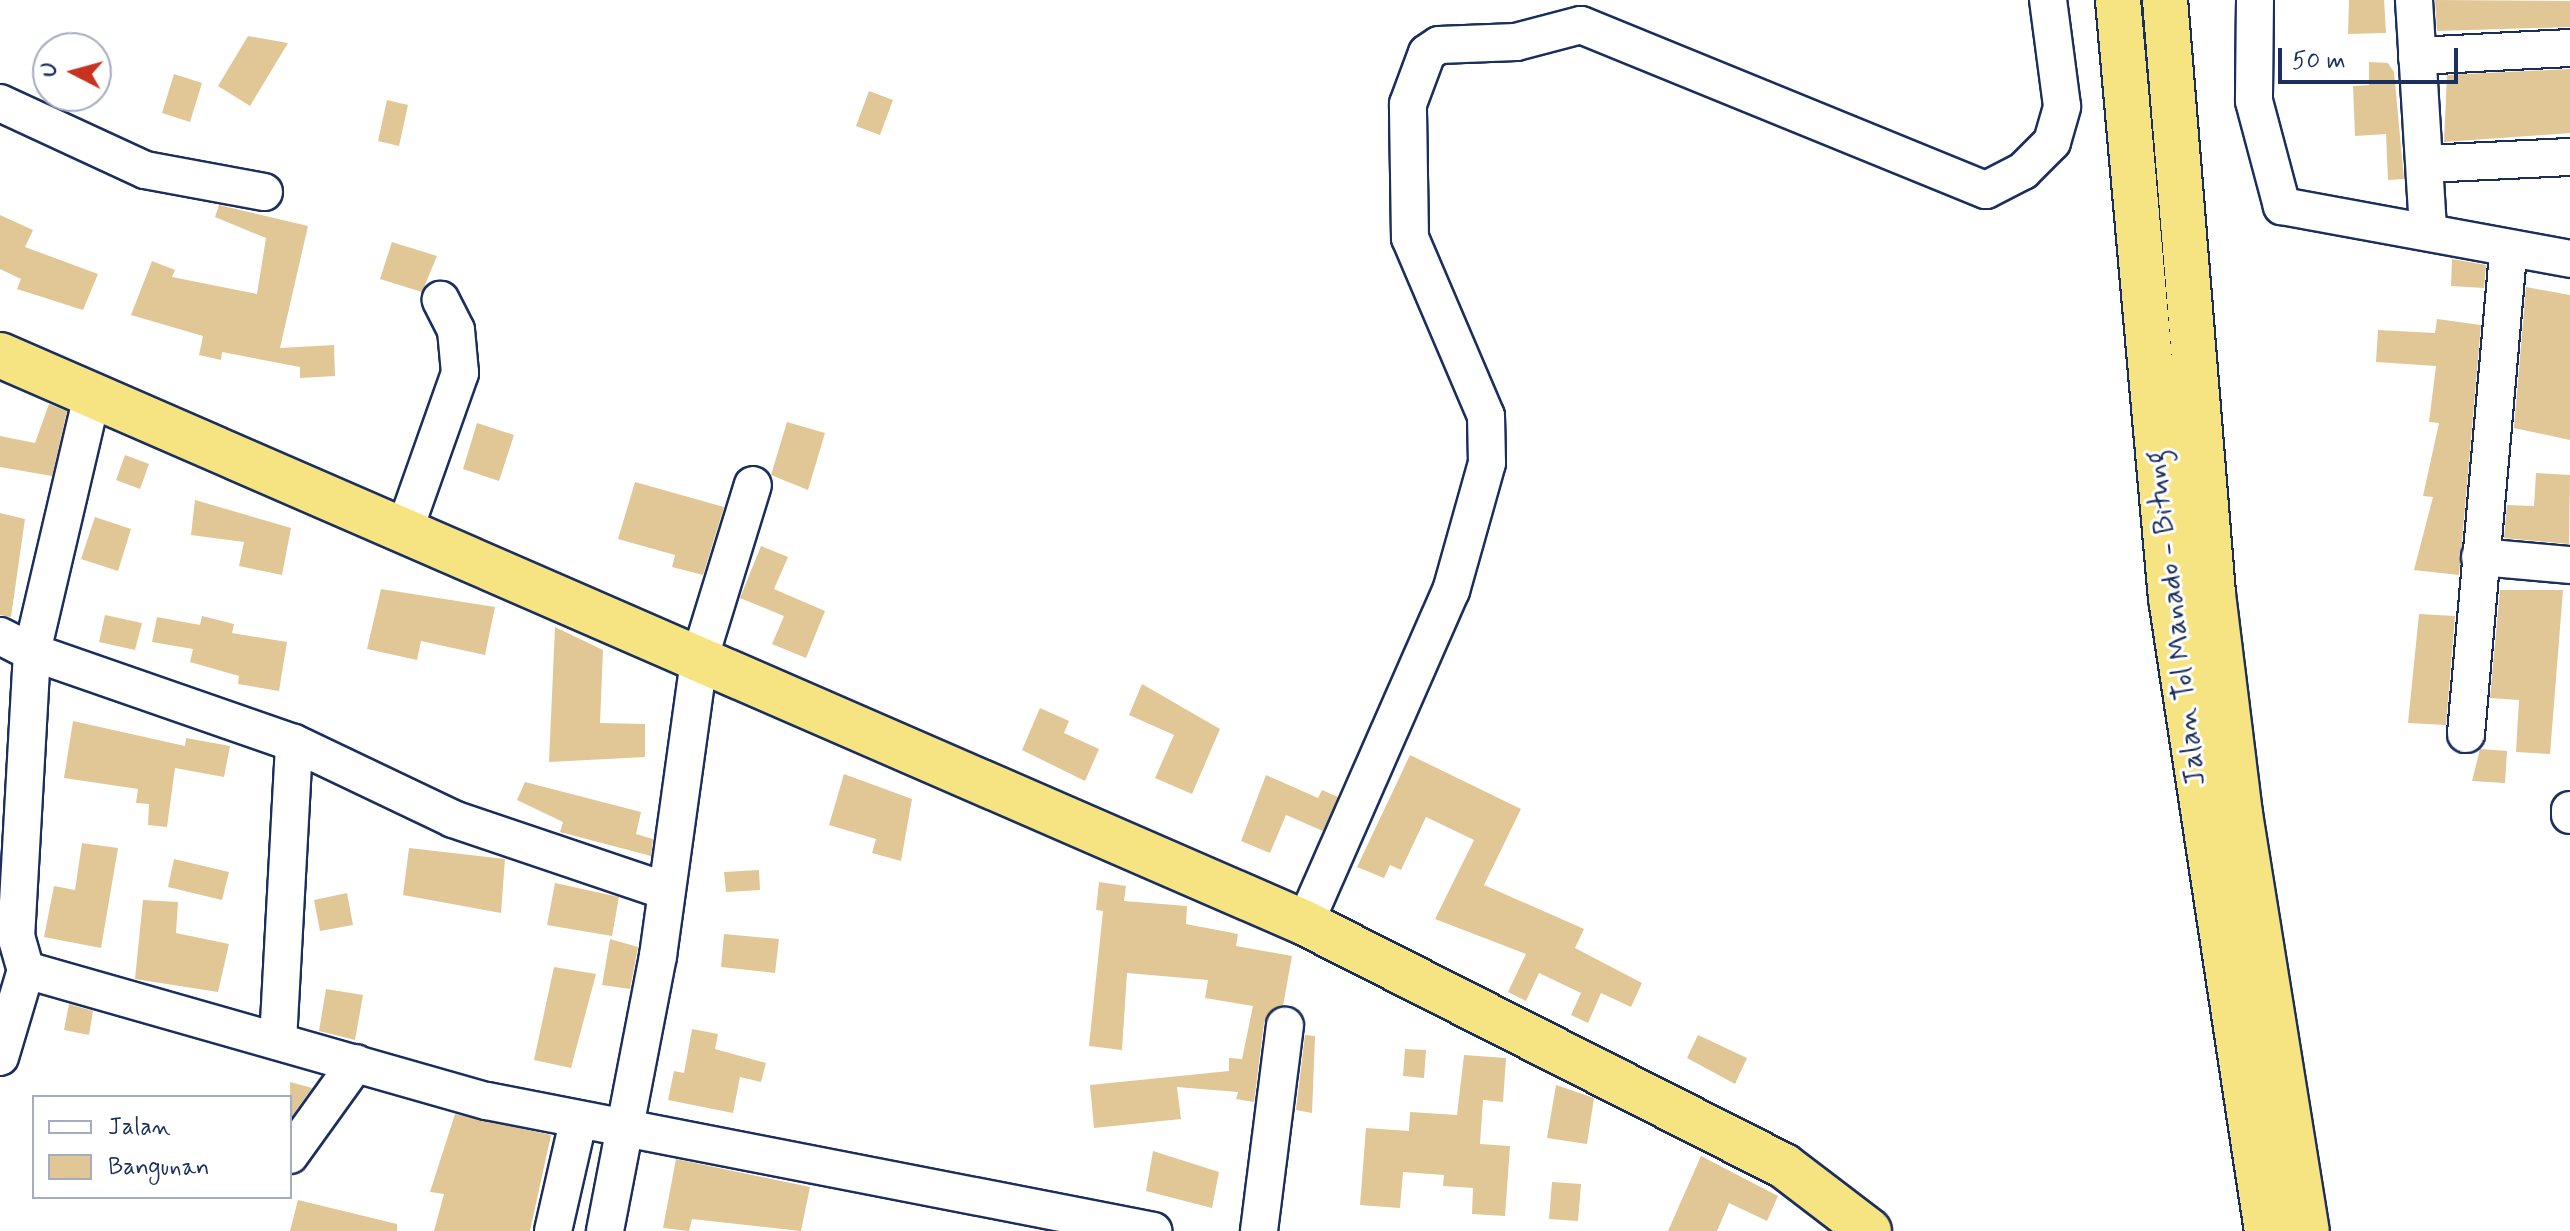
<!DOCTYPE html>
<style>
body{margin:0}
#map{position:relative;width:2570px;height:1231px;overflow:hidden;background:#fff;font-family:Mynerve,sans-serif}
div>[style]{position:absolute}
.building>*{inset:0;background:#e1c696}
.roads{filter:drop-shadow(2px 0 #1b2f5e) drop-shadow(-2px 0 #1b2f5e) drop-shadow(0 2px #1b2f5e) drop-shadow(0 -2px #1b2f5e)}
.minor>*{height:36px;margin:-18px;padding:0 18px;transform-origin:18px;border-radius:18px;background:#fff}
.highway>*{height:44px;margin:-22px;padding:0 22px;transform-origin:22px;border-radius:22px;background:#f6e381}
span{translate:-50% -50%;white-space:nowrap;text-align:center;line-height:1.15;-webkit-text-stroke:6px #fff;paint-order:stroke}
.street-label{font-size:30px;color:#1b2f5e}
.legend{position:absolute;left:32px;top:1095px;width:260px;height:104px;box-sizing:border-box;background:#fff;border:2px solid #a4acbf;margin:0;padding:10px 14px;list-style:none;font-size:24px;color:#1b2f5e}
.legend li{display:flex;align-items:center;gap:16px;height:40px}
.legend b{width:40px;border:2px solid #a4acbf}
.north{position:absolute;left:32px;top:32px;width:80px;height:80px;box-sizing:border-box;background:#fff;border:2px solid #a4acbf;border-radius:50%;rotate:276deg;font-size:22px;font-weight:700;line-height:32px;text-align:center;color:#1b2f5e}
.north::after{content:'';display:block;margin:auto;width:28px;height:36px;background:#c8321e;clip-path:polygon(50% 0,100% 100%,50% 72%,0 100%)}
.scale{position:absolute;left:2278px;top:48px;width:180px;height:36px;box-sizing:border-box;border:4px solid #1b2f5e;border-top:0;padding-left:10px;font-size:24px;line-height:28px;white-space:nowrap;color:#1b2f5e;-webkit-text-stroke:6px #fff;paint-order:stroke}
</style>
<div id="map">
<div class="building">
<div style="clip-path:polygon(2349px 0,2384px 0,2386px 33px,2348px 34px)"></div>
<div style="clip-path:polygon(2435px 0,2570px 1px,2570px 27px,2437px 31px)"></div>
<div style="clip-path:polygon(248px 36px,288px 43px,250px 106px,218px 86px)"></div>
<div style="clip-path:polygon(2369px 62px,2388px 63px,2394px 72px,2404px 179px,2388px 180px,2386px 134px,2355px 136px,2353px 86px,2369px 85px)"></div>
<div style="clip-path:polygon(2570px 69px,2570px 133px,2444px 142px,2447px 75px)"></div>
<div style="clip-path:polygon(174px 74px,202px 83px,190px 122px,162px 113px)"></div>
<div style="clip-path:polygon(869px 91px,893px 100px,880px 135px,856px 126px)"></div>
<div style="clip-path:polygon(387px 100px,408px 105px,399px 146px,378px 141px)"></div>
<div style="clip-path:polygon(219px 205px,308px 226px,280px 348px,334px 345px,335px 376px,300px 378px,300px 367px,222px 352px,221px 360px,199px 355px,203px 336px,131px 315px,152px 261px,175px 270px,172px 277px,257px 294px,266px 238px,215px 217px)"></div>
<div style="clip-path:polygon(0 215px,33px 230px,25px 247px,98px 274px,83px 310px,17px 289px,21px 279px,0 269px)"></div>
<div style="clip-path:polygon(392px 242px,437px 256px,422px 292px,380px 279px)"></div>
<div style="clip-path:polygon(2452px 259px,2486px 265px,2484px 288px,2451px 286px)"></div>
<div style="clip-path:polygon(2526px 287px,2570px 295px,2570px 440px,2514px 428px)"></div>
<div style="clip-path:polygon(2437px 319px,2481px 325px,2459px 575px,2414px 570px,2433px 497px,2423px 496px,2439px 423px,2429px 422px,2436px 366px,2376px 362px,2378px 330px,2435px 333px)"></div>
<div style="clip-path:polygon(49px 404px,67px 411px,52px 476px,0 467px,0 436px,35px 443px)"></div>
<div style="clip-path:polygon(787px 422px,825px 433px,808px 490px,771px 475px)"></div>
<div style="clip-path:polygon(477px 423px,514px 435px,499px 481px,463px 469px)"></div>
<div style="clip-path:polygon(125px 455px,149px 464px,140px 489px,116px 480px)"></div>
<div style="clip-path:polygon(2536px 473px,2570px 475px,2569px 544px,2504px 538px,2507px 505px,2534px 506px)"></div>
<div style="clip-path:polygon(635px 482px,724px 507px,703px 575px,672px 567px,675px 555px,618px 539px)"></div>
<div style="clip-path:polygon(195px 500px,291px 528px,282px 575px,239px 566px,244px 542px,191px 535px)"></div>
<div style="clip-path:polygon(0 513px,25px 519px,11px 617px,0 615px)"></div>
<div style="clip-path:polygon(95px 517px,131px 529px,118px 571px,81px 559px)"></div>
<div style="clip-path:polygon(761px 546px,788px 557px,774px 589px,825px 611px,806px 658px,772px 644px,784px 616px,740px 598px)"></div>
<div style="clip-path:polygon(381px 589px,495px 607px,485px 655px,421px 641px,417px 660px,367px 649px)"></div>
<div style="clip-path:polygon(2500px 590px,2563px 590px,2550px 754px,2516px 752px,2519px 700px,2490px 698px)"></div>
<div style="clip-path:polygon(2419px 614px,2455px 616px,2446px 725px,2408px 723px)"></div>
<div style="clip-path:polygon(105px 615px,142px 623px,135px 650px,99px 642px)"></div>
<div style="clip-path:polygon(202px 616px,234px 624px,232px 633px,287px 642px,279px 691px,238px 684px,239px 676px,190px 662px,193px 649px,152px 642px,157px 617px,200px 625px)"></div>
<div style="clip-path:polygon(555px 627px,603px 650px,600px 723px,645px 724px,645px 757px,549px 762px)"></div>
<div style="clip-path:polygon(1142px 684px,1220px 729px,1192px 794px,1155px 778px,1174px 735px,1129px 715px)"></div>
<div style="clip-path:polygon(1040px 708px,1069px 721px,1064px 733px,1099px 749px,1085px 781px,1022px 750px)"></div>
<div style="clip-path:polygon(73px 721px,185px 746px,186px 738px,230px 746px,224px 777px,175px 768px,167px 827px,148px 825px,149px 804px,136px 803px,138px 789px,64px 778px)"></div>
<div style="clip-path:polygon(2480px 749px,2507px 751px,2505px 783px,2472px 781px)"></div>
<div style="clip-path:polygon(1410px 755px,1521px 809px,1484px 885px,1584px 929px,1575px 948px,1642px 983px,1631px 1007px,1601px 993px,1588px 1023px,1571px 1015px,1581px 993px,1539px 973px,1526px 1001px,1508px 992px,1526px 954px,1435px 919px,1474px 840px,1426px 817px,1401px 870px,1390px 865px,1384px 878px,1357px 867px)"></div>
<div style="clip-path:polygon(844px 774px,912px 799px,901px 861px,872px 853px,876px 839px,829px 825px)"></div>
<div style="clip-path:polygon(1266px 775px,1318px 798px,1322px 790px,1338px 797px,1323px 831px,1286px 815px,1270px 853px,1241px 841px)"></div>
<div style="clip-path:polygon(525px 782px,641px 812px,636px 834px,653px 839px,651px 856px,560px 832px,563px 822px,517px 800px)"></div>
<div style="clip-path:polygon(82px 843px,118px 848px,101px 948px,44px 937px,54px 886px,75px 890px)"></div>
<div style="clip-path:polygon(409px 848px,505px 859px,501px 913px,403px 895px)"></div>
<div style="clip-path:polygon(174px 859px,229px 872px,222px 900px,168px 887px)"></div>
<div style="clip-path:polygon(759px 870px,760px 890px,726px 892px,724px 872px)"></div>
<div style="clip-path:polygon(1099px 882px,1126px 886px,1124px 901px,1187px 906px,1186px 924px,1238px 934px,1236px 946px,1292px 956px,1283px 1006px,1264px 1023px,1254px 1102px,1236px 1099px,1238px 1092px,1177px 1087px,1181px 1119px,1094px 1128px,1090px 1085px,1229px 1071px,1229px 1058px,1242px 1059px,1253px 1006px,1205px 998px,1208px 980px,1127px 973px,1122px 1050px,1089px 1046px,1103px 911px,1096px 910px)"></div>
<div style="clip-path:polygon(555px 883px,619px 897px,612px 936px,547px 925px)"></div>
<div style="clip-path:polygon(347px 893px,353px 925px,320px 931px,314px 900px)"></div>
<div style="clip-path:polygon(143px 900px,178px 902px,176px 933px,229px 944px,218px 992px,135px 979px)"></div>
<div style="clip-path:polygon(724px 934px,779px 939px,775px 973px,721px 967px)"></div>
<div style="clip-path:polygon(610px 939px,638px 947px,630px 989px,602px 985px)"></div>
<div style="clip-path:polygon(554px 967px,596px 974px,571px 1068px,534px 1060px)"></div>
<div style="clip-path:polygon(326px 989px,363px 995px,355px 1040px,319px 1031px)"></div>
<div style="clip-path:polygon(69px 1004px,93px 1011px,89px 1035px,64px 1030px)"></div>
<div style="clip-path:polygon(692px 1029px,718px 1034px,715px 1049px,766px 1063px,761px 1082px,740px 1077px,733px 1113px,668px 1100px,674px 1071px,684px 1073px)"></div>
<div style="clip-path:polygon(1305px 1035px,1315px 1036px,1312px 1113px,1296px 1110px)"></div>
<div style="clip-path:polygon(1698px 1035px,1747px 1058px,1735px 1084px,1687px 1058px)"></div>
<div style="clip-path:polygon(1405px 1049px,1426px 1050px,1424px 1078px,1403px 1076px)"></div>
<div style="clip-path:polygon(1464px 1055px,1506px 1058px,1503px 1102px,1483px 1100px,1480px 1144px,1510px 1146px,1505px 1216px,1472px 1214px,1473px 1188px,1443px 1186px,1444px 1175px,1403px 1172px,1400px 1208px,1360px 1205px,1366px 1128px,1409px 1131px,1410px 1112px,1457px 1115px)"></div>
<div style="clip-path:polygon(290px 1082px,312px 1088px,290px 1119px)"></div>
<div style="clip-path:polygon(1556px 1085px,1594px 1098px,1587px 1144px,1547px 1138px)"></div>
<div style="clip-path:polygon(455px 1114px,551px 1135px,530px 1231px,434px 1231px,444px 1194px,430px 1192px)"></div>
<div style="clip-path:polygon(1153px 1151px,1219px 1172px,1212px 1208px,1146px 1191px)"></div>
<div style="clip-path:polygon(1701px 1156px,1778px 1196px,1767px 1221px,1729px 1203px,1717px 1231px,1668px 1231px)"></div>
<div style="clip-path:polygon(676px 1159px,810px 1187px,801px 1231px,692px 1219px,689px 1231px,663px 1228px)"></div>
<div style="clip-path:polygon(1552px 1182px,1581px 1184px,1578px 1221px,1549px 1219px)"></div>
<div style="clip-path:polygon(298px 1200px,397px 1224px,397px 1231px,290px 1231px)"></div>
</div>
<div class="roads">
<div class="minor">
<div style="left:2255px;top:0;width:101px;rotate:90.6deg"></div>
<div style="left:2254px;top:101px;width:109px;rotate:75.1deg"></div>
<div style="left:2282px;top:206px;width:293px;rotate:10.4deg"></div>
<div style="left:2414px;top:0;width:232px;rotate:86.5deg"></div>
<div style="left:2417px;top:56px;width:153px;rotate:-3deg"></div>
<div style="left:0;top:103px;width:160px;rotate:24.8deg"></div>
<div style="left:145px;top:170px;width:121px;rotate:10.5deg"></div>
<div style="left:2426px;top:164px;width:144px;rotate:-2.8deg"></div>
<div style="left:92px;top:396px;width:263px;rotate:103.2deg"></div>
<div style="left:32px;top:652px;width:277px;rotate:19.2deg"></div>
<div style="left:294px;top:743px;width:176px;rotate:25.5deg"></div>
<div style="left:453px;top:819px;width:225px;rotate:18.7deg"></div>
<div style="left:404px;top:531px;width:168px;rotate:-70.5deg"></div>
<div style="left:460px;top:373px;width:43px;rotate:-95.3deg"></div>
<div style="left:456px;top:330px;width:34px;rotate:-117deg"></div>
<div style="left:2480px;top:557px;width:90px;rotate:5.1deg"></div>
<div style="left:0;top:636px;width:36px;rotate:27deg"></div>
<div style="left:32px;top:652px;width:284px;rotate:93.2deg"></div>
<div style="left:16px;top:936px;width:35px;rotate:74deg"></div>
<div style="left:26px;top:970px;width:479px;rotate:15.9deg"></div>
<div style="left:487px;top:1101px;width:679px;rotate:11.04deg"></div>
<div style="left:2466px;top:734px;width:484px;rotate:-85deg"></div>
<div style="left:2570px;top:815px;width:5px;rotate:-90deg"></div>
<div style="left:1305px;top:923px;width:363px;rotate:-66.3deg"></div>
<div style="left:1451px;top:591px;width:133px;rotate:-74.3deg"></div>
<div style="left:1487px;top:463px;width:47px;rotate:-91.2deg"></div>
<div style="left:1486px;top:416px;width:194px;rotate:-113.1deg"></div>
<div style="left:1410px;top:238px;width:134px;rotate:-90.9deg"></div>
<div style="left:1408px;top:104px;width:54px;rotate:-69.6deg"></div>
<div style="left:1427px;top:53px;width:14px;rotate:-34deg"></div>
<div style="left:1439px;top:45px;width:77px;rotate:-2.2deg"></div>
<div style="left:1516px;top:42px;width:67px;rotate:-14.7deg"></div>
<div style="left:1581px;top:25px;width:437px;rotate:22.2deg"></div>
<div style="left:1986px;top:190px;width:42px;rotate:-27.2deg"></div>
<div style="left:2023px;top:171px;width:41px;rotate:-45deg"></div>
<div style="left:2052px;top:142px;width:37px;rotate:-74deg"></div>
<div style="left:2062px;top:106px;width:107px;rotate:-97.5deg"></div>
<div style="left:278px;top:1041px;width:298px;rotate:-86.9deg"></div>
<div style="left:0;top:1057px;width:91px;rotate:-73.4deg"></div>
<div style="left:290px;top:1155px;width:113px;rotate:-54.3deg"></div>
<div style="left:553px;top:1231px;width:112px;rotate:-77.1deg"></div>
<div style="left:605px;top:1231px;width:280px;rotate:-79.1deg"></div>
<div style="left:658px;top:956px;width:299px;rotate:-82.1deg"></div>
<div style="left:699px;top:660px;width:183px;rotate:-72.9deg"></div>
<div style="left:1259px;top:1231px;width:207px;rotate:-82.8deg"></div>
</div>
<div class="highway">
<div style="left:2118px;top:0;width:600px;rotate:84.94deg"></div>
<div style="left:2171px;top:598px;width:640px;rotate:81.38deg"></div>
<div style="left:2165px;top:0;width:596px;rotate:85.38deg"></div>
<div style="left:2213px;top:594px;width:222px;rotate:83deg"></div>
<div style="left:2240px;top:814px;width:422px;rotate:80.9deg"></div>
<div style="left:0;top:355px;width:1423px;rotate:23.52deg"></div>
<div style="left:1305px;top:923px;width:537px;rotate:26.9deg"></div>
<div style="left:1784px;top:1166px;width:107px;rotate:37.4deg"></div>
</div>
</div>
<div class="street-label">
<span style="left:2176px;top:618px;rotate:-97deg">Jalan Tol Manado - Bitung</span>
</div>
<ul class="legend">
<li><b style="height:10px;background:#fff"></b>Jalan</li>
<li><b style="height:22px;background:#e1c696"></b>Bangunan</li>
</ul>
<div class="north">U</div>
<div class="scale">50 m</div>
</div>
